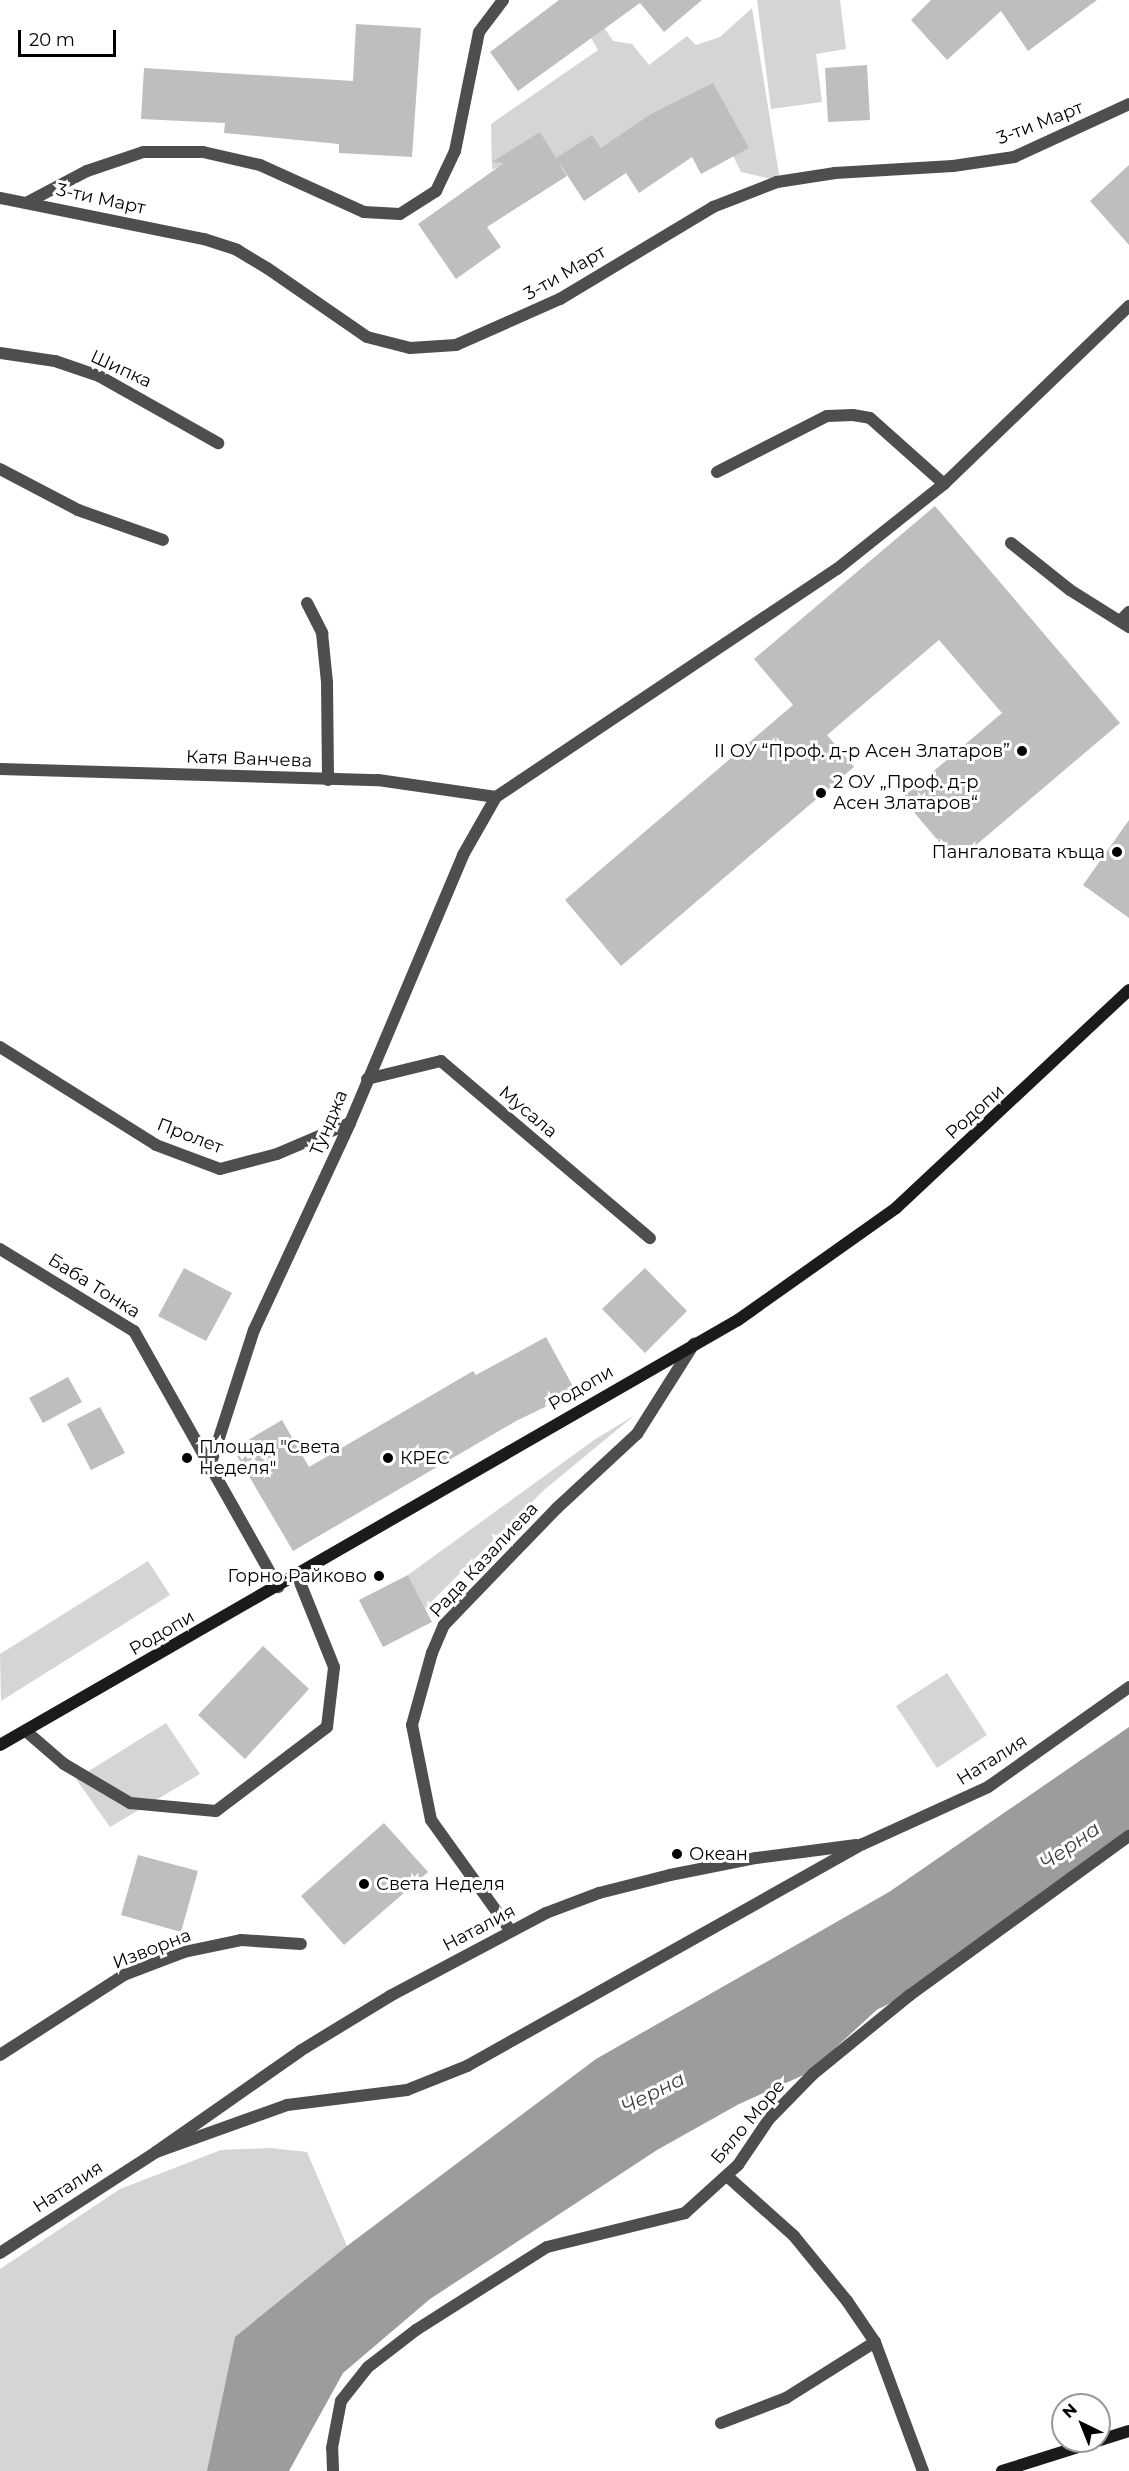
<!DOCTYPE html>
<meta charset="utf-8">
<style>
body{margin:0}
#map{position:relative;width:1129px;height:2471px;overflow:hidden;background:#fff;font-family:Montserrat,sans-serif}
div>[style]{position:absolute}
.green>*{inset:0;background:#d5d5d5}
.water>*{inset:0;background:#9c9c9c}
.river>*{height:58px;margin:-29px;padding:0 29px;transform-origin:29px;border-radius:29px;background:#9c9c9c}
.building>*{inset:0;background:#bebebe}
.street>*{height:12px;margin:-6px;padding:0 6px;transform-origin:6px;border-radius:6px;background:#4e4e4e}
.secondary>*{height:12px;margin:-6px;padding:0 6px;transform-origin:6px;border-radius:6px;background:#1b1b1b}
.dots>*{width:16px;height:16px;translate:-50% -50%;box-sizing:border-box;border:3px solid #fff;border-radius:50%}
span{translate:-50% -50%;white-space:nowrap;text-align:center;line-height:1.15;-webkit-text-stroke:6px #fff;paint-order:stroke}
.street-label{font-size:18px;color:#000}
.poi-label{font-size:18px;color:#000}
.right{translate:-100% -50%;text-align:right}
.left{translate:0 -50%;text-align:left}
.water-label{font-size:20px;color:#3d3d3d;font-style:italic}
.north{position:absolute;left:1051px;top:2393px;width:60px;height:60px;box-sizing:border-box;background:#fff;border:2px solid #999;border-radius:50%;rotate:317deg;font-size:16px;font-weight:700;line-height:24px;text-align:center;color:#000}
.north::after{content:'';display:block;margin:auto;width:21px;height:27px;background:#000;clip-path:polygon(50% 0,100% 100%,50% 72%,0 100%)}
.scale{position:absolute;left:18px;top:30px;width:98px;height:27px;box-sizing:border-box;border:3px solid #000;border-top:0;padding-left:8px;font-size:18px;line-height:21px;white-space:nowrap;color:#000;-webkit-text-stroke:4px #fff;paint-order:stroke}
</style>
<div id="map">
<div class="green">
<div style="clip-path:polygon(757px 0,840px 0,846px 49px,816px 54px,822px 102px,771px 109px)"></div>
<div style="clip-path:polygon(591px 8px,613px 41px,632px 44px,649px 65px,687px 36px,696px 45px,720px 37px,752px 8px,780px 181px,741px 172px,702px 93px,586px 163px,581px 150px,544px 176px,521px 156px,492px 170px,491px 124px,598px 50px,580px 19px)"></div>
<div style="clip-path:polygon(635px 1415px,544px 1490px,425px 1608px,408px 1575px,594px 1440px)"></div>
<div style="clip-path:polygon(148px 1561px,170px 1595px,1px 1701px,0 1654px)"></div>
<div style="clip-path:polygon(947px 1673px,987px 1735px,937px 1768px,896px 1706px)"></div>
<div style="clip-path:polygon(166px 1723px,200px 1774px,110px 1827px,76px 1779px)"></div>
<div style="clip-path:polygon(271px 2148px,307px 2152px,347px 2246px,289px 2471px,0 2471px,0 2269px,120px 2189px,221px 2150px)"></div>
</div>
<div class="water">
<div style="clip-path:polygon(1129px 1727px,1129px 1781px,958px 1898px,918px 1972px,808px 2073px,739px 2104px,657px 2150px,430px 2299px,343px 2373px,289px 2471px,207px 2471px,235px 2337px,347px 2246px,596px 2059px,889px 1892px)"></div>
</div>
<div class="river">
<div style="left:868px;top:1982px;width:30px;rotate:-27deg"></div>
<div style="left:895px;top:1968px;width:285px;rotate:-34.9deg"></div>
</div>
<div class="building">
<div style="clip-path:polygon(559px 0,702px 0,664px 32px,640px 3px,518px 91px,490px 52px)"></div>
<div style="clip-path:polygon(931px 0,1097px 0,1028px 51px,1001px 11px,947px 60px,911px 20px)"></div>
<div style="clip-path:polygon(356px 24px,421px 28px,412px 157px,339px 153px,339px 144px,224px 133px,225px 123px,141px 119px,144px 68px,353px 81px)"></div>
<div style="clip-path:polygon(867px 65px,870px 120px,828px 122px,825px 68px)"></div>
<div style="clip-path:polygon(713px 83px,749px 148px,701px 174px,692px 157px,639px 193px,626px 173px,584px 201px,556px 158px,592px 135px,601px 148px,651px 114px)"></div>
<div style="clip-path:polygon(540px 132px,567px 176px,487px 227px,501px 247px,456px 279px,418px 224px,504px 163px,492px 162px)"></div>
<div style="clip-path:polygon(1129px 165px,1129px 245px,1090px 201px)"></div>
<div style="clip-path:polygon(935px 506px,1120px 723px,956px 862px,902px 798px,1002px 713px,939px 640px,827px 735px,854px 767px,621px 966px,565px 900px,793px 705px,754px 659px)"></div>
<div style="clip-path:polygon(1129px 820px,1129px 918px,1083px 885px)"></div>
<div style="clip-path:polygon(184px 1268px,232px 1293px,206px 1341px,158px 1316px)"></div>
<div style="clip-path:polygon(645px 1268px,687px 1311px,645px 1353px,602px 1309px)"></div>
<div style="clip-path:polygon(546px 1337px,576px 1392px,516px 1421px,293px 1551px,233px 1449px,282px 1420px,309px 1467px,473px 1371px,476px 1375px)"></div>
<div style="clip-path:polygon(68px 1377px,82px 1402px,43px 1423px,29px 1398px)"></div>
<div style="clip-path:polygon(100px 1407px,125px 1453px,91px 1470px,67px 1424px)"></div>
<div style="clip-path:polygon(408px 1575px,432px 1622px,383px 1647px,359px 1600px)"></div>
<div style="clip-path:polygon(263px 1646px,309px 1689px,245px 1759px,198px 1715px)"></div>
<div style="clip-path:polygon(384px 1823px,428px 1872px,344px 1945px,301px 1896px)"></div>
<div style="clip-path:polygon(138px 1855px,198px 1871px,181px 1932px,121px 1915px)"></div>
</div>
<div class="street">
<div style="left:0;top:198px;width:208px;rotate:11.4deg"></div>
<div style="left:204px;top:239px;width:35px;rotate:18deg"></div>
<div style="left:237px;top:250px;width:35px;rotate:31deg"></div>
<div style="left:267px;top:268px;width:121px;rotate:34.6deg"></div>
<div style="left:367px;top:337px;width:44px;rotate:14.3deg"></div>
<div style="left:410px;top:348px;width:46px;rotate:-3.7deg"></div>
<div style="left:456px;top:345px;width:114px;rotate:-23.9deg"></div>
<div style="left:560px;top:299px;width:179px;rotate:-31deg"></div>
<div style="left:713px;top:207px;width:69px;rotate:-21.3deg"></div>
<div style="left:777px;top:182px;width:59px;rotate:-8.8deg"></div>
<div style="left:835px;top:173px;width:118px;rotate:-3.4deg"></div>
<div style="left:953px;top:166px;width:62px;rotate:-8.4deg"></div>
<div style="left:1014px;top:157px;width:127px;rotate:-24.7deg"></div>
<div style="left:26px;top:203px;width:69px;rotate:-27.7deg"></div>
<div style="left:87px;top:171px;width:59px;rotate:-18.7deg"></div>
<div style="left:143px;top:152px;width:60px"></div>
<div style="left:203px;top:152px;width:58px;rotate:12.8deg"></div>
<div style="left:260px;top:165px;width:114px;rotate:24.3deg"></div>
<div style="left:364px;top:212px;width:36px;rotate:3deg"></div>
<div style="left:400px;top:214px;width:43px;rotate:-32.6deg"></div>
<div style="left:436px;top:191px;width:44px;rotate:-64.6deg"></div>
<div style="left:455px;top:151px;width:121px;rotate:-78.6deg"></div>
<div style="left:479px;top:32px;width:40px;rotate:-53deg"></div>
<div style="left:0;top:353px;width:56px;rotate:8.3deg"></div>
<div style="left:55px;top:361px;width:46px;rotate:18.8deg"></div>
<div style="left:99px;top:376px;width:137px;rotate:29.4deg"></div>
<div style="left:0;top:469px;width:88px;rotate:27.7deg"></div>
<div style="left:78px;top:510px;width:90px;rotate:19.4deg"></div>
<div style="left:717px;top:472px;width:123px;rotate:-27deg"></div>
<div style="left:827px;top:416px;width:26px;rotate:-2deg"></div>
<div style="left:853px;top:415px;width:17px;rotate:10deg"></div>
<div style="left:870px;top:418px;width:99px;rotate:41.7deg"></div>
<div style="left:1011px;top:543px;width:75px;rotate:38.5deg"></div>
<div style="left:1070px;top:590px;width:70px;rotate:32.1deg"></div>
<div style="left:307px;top:603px;width:34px;rotate:63deg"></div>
<div style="left:322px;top:633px;width:49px;rotate:84.2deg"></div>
<div style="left:327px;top:682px;width:98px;rotate:89.4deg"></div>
<div style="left:1120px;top:621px;width:13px;rotate:-45deg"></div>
<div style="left:0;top:769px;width:378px;rotate:1.7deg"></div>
<div style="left:378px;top:780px;width:119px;rotate:8.2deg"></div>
<div style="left:0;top:1047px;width:184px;rotate:32.1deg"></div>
<div style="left:156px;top:1145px;width:68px;rotate:20.6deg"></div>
<div style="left:220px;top:1169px;width:59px;rotate:-14.7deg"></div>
<div style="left:277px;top:1154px;width:79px;rotate:-23deg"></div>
<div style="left:367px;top:1079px;width:76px;rotate:-13.7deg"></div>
<div style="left:441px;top:1061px;width:274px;rotate:40.3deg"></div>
<div style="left:0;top:1249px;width:157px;rotate:31.5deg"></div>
<div style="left:134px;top:1331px;width:294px;rotate:60.6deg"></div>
<div style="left:209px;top:1469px;width:146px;rotate:-72.1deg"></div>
<div style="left:254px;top:1330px;width:228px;rotate:-65.1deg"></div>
<div style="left:350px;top:1123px;width:291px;rotate:-67.1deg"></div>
<div style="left:463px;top:855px;width:67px;rotate:-60.4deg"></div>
<div style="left:496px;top:797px;width:410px;rotate:-33.8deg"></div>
<div style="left:837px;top:569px;width:137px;rotate:-38.5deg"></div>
<div style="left:944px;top:484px;width:257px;rotate:-43.9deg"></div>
<div style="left:27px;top:1732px;width:49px;rotate:40.9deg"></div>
<div style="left:64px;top:1764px;width:77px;rotate:30.6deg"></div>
<div style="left:130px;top:1803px;width:86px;rotate:5.3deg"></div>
<div style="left:216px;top:1811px;width:139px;rotate:-37.1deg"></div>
<div style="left:327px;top:1727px;width:60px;rotate:-83.3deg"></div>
<div style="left:334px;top:1667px;width:99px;rotate:-111.9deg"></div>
<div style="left:510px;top:1930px;width:135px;rotate:-125.7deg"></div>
<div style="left:431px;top:1820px;width:97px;rotate:-101.3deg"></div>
<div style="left:412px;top:1725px;width:75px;rotate:-74.5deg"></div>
<div style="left:432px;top:1653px;width:30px;rotate:-67deg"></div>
<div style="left:444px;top:1625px;width:163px;rotate:-46deg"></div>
<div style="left:557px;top:1508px;width:109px;rotate:-42.8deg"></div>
<div style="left:637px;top:1434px;width:107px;rotate:-57.7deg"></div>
<div style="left:0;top:2055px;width:148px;rotate:-32.8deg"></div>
<div style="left:124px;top:1975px;width:64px;rotate:-21deg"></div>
<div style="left:184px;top:1952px;width:58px;rotate:-11.9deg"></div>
<div style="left:241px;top:1940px;width:60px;rotate:3.8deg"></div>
<div style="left:156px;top:2152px;width:139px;rotate:-19.7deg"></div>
<div style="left:287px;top:2105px;width:121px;rotate:-7.1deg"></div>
<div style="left:407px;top:2090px;width:65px;rotate:-21.8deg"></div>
<div style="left:467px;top:2066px;width:454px;rotate:-29.3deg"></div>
<div style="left:863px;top:1844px;width:137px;rotate:-24.5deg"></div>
<div style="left:988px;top:1787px;width:173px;rotate:-35.3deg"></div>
<div style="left:727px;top:2176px;width:90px;rotate:41.8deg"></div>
<div style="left:794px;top:2236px;width:84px;rotate:50.8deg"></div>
<div style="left:847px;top:2301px;width:50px;rotate:55.7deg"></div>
<div style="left:875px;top:2342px;width:138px;rotate:69.6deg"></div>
<div style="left:0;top:2253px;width:186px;rotate:-32.9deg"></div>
<div style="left:156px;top:2152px;width:176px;rotate:-35deg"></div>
<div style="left:300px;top:2051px;width:105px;rotate:-31.4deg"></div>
<div style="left:390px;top:1996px;width:177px;rotate:-28deg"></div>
<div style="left:546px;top:1913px;width:57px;rotate:-20.7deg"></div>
<div style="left:599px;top:1893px;width:73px;rotate:-14.2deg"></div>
<div style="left:670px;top:1875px;width:88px;rotate:-11.2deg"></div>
<div style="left:756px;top:1858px;width:101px;rotate:-7.4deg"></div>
<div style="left:721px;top:2423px;width:70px;rotate:-21deg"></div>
<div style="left:786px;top:2398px;width:105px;rotate:-32.2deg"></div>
<div style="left:333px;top:2471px;width:23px;rotate:-92deg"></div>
<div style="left:332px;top:2448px;width:48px;rotate:-79.2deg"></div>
<div style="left:341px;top:2401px;width:43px;rotate:-51.5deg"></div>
<div style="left:368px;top:2367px;width:61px;rotate:-37.6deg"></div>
<div style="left:416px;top:2330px;width:155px;rotate:-32.4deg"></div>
<div style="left:547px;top:2247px;width:142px;rotate:-13.8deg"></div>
<div style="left:685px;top:2213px;width:72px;rotate:-42.2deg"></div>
<div style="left:738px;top:2165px;width:55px;rotate:-56deg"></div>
<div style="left:769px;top:2119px;width:63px;rotate:-45.6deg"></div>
<div style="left:813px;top:2074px;width:125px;rotate:-39.2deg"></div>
<div style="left:910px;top:1995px;width:271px;rotate:-36deg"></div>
</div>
<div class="secondary">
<div style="left:0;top:1745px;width:852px;rotate:-29.94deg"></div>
<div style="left:738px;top:1320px;width:194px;rotate:-35.3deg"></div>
<div style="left:896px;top:1208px;width:319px;rotate:-43.1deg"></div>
<div style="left:1002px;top:2471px;width:133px;rotate:-17.5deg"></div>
</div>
<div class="dots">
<div style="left:1022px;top:751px;background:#000"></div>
<div style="left:821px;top:793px;background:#000"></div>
<div style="left:1117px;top:852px;background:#000"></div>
<div style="left:187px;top:1458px;background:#000"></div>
<div style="left:388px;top:1458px;background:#000"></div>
<div style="left:379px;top:1576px;background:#000"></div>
<div style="left:677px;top:1854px;background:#000"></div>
<div style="left:364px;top:1884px;background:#000"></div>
</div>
<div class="street-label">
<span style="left:1040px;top:123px;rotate:-21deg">3-ти Март</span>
<span style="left:101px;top:199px;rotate:12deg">3-ти Март</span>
<span style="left:565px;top:273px;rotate:-30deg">3-ти Март</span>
<span style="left:121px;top:369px;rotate:25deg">Шипка</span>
<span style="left:249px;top:759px;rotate:2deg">Катя Ванчева</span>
<span style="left:528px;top:1112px;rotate:40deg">Мусала</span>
<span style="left:975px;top:1112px;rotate:-42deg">Родопи</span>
<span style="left:329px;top:1123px;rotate:-67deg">Тунджа</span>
<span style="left:190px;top:1136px;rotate:21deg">Пролет</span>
<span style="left:94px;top:1286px;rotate:32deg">Баба Тонка</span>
<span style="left:581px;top:1388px;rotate:-30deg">Родопи</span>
<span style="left:484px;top:1560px;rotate:-47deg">Рада Казалиева</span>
<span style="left:162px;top:1633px;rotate:-30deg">Родопи</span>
<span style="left:992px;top:1760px;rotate:-32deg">Наталия</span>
<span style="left:479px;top:1928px;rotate:-28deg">Наталия</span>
<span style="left:152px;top:1949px;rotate:-21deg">Изворна</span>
<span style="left:748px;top:2122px;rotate:-50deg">Бяло Море</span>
<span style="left:68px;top:2187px;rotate:-33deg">Наталия</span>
</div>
<div class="poi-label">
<span class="right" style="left:1010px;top:751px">II ОУ “Проф. д-р Асен Златаров”</span>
<span class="left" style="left:833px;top:793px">2 ОУ „Проф. д-р<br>Асен Златаров“</span>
<span class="right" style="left:1105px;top:852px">Пангаловата къща</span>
<span class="left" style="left:199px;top:1458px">Площад "Света<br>Неделя"</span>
<span class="left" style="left:400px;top:1458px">КРЕС</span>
<span class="right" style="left:367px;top:1576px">Горно Райково</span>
<span class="left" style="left:689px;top:1854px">Океан</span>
<span class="left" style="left:376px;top:1884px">Света Неделя</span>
</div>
<div class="water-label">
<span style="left:1070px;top:1846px;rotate:-35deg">Черна</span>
<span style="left:653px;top:2093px;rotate:-27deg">Черна</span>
</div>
<div class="north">N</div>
<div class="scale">20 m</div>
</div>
